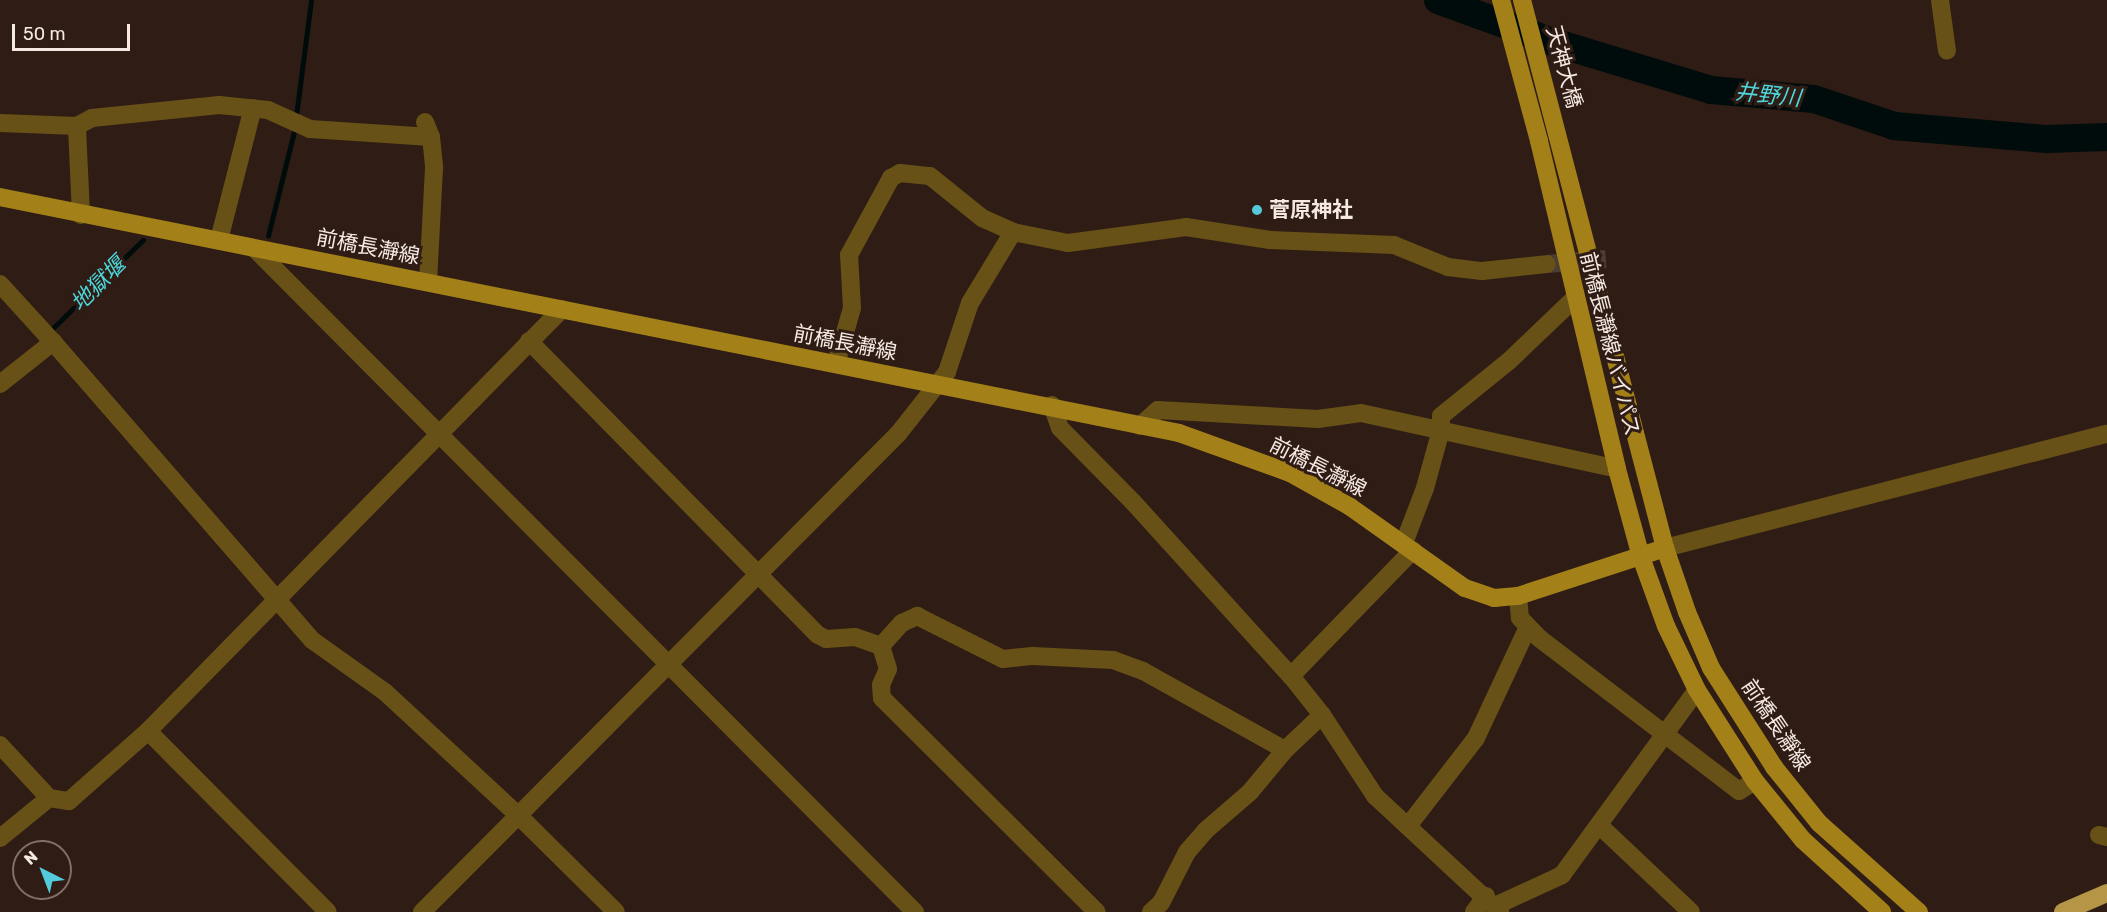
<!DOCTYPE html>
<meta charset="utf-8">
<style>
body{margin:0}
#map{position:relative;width:2107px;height:912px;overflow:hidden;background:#2f1d15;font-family:Rubik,"Noto Sans JP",sans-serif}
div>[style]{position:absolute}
.stream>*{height:4.5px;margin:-2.25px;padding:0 2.25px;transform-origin:2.25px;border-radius:2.25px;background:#000b0b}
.river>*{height:28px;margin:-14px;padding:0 14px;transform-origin:14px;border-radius:14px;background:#000b0b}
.minor-tunnel>*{height:18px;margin-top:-9px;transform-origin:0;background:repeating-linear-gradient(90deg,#4d3c34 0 18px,transparent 0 27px)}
.minor>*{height:18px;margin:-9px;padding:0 9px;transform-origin:9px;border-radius:9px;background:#675117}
.major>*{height:18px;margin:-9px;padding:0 9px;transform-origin:9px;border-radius:9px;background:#a48118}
.highway>*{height:18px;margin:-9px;padding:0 9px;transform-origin:9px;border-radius:9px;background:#b59646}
.dots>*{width:16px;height:16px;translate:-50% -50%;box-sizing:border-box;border:3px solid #2f1d15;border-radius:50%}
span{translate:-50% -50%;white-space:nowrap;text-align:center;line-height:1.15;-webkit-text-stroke:6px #2f1d15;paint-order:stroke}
.street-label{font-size:21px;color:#f6e9e4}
.poi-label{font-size:21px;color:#f6e9e4;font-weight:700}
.left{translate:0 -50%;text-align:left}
.water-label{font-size:22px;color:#4cd7dc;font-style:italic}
.north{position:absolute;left:12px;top:840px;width:60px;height:60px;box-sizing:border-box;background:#2f1d15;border:2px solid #7f6f68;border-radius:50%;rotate:318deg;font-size:16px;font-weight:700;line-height:24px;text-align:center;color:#f6e9e4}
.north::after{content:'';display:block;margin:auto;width:21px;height:27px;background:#53cbdc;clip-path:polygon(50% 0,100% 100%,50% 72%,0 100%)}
.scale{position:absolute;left:12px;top:24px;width:118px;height:27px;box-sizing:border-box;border:3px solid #f6e9e4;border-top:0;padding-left:8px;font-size:18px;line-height:21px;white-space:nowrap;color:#f6e9e4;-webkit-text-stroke:4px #2f1d15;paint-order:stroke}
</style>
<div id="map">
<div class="stream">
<div style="left:296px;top:116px;width:117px;rotate:-82.6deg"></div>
<div style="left:268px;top:236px;width:111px;rotate:-76deg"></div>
<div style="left:52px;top:329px;width:127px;rotate:-44.4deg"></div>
</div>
<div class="river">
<div style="left:1438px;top:0;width:122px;rotate:20.1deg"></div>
<div style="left:1553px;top:42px;width:165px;rotate:16.9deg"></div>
<div style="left:1711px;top:90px;width:103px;rotate:5deg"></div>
<div style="left:1814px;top:99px;width:84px;rotate:18.6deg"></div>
<div style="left:1894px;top:126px;width:154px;rotate:4.9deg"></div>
<div style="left:2047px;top:139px;width:60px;rotate:-1.9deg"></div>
</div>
<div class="minor-tunnel">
<div style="left:1547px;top:264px;width:59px;rotate:-4.8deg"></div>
</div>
<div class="minor">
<div style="left:1940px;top:0;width:51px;rotate:82.2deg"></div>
<div style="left:425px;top:122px;width:16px;rotate:68deg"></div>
<div style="left:431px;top:137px;width:31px;rotate:84deg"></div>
<div style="left:434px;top:168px;width:113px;rotate:93deg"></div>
<div style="left:0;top:123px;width:77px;rotate:2.2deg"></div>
<div style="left:81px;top:215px;width:89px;rotate:-92.6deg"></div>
<div style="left:77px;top:126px;width:17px;rotate:-28deg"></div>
<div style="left:92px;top:118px;width:128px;rotate:-5.8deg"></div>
<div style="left:219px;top:105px;width:49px;rotate:5.8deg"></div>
<div style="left:268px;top:110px;width:46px;rotate:24.3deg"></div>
<div style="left:310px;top:129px;width:121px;rotate:3.8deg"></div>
<div style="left:219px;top:240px;width:136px;rotate:-75.6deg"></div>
<div style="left:254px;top:248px;width:937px;rotate:45.13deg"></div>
<div style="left:0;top:284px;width:79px;rotate:47.6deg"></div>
<div style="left:529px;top:341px;width:412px;rotate:45.5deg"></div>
<div style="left:818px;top:635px;width:9px;rotate:27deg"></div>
<div style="left:826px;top:639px;width:29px;rotate:-4deg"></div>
<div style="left:855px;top:637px;width:28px;rotate:19deg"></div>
<div style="left:881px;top:646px;width:24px;rotate:73deg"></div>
<div style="left:888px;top:669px;width:17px;rotate:114deg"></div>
<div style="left:881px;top:685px;width:13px;rotate:86deg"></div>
<div style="left:882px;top:698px;width:303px;rotate:44.9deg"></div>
<div style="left:836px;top:364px;width:58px;rotate:-74.1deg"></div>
<div style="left:852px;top:308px;width:53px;rotate:-93.2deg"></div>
<div style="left:849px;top:255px;width:88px;rotate:-61.4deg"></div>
<div style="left:891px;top:178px;width:10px;rotate:-29deg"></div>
<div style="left:900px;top:173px;width:30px;rotate:6deg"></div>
<div style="left:930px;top:176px;width:67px;rotate:38.9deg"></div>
<div style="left:982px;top:218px;width:34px;rotate:24deg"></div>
<div style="left:1013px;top:232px;width:56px;rotate:11.3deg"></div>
<div style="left:1068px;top:243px;width:119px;rotate:-7.7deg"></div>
<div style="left:1186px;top:227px;width:85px;rotate:8.8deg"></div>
<div style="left:1270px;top:240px;width:124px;rotate:2.3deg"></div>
<div style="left:1394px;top:245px;width:58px;rotate:22.2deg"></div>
<div style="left:1448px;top:267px;width:34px;rotate:7deg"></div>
<div style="left:1482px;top:271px;width:65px;rotate:-6.1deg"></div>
<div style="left:0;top:384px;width:68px;rotate:-38.4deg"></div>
<div style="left:53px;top:342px;width:395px;rotate:49deg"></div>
<div style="left:312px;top:640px;width:90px;rotate:35.5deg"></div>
<div style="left:385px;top:692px;width:183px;rotate:42.8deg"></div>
<div style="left:519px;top:816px;width:136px;rotate:44.7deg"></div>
<div style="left:1052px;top:405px;width:24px;rotate:71deg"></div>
<div style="left:1060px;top:428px;width:104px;rotate:45.4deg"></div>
<div style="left:1133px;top:502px;width:235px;rotate:47.8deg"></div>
<div style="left:1291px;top:676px;width:50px;rotate:51.5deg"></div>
<div style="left:1322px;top:715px;width:97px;rotate:56.8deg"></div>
<div style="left:1375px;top:796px;width:171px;rotate:42.9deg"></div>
<div style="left:1140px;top:426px;width:24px;rotate:-42deg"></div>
<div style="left:1158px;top:410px;width:160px;rotate:3.2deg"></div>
<div style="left:1318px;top:419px;width:43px;rotate:-7.9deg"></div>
<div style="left:1361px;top:413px;width:262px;rotate:12.3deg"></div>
<div style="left:1404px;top:543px;width:59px;rotate:-69.1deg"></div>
<div style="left:1425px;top:488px;width:60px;rotate:-74.6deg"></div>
<div style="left:1441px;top:430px;width:14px;rotate:-90deg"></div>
<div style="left:1441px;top:416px;width:87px;rotate:-39deg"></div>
<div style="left:1509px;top:361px;width:91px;rotate:-43.7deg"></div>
<div style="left:1665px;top:548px;width:456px;rotate:-14.5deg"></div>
<div style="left:1518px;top:596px;width:22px;rotate:85deg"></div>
<div style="left:1520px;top:618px;width:28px;rotate:46deg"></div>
<div style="left:1539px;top:638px;width:252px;rotate:37.4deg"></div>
<div style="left:1739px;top:791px;width:19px;rotate:-32deg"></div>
<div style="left:881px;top:646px;width:31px;rotate:-48deg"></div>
<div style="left:902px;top:623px;width:17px;rotate:-25deg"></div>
<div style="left:917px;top:616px;width:96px;rotate:26.6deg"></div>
<div style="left:1003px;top:659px;width:30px;rotate:-6deg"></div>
<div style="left:1033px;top:656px;width:80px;rotate:2.9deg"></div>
<div style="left:1113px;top:660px;width:32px;rotate:20deg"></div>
<div style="left:1143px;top:671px;width:162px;rotate:29.1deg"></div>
<div style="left:1291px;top:676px;width:175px;rotate:-45.9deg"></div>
<div style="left:148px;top:731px;width:255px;rotate:45.2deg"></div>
<div style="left:0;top:745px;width:72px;rotate:47.2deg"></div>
<div style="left:1408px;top:826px;width:111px;rotate:-52.3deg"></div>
<div style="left:1476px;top:738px;width:120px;rotate:-64.9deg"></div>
<div style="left:1600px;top:826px;width:125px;rotate:43.4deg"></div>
<div style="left:2099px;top:835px;width:8px;rotate:14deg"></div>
<div style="left:0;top:838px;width:63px;rotate:-39.2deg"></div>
<div style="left:49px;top:798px;width:20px;rotate:9deg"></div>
<div style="left:69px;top:801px;width:106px;rotate:-41.5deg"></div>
<div style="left:148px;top:731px;width:591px;rotate:-45.55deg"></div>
<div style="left:1495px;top:906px;width:74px;rotate:-24.8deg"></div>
<div style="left:1562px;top:875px;width:229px;rotate:-53.9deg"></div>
<div style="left:422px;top:912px;width:675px;rotate:-45.12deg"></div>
<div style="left:898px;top:434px;width:79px;rotate:-51.7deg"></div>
<div style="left:947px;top:372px;width:73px;rotate:-71.6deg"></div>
<div style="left:970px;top:303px;width:83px;rotate:-58.8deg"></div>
<div style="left:1151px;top:912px;width:13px;rotate:-42deg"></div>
<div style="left:1161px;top:903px;width:57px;rotate:-63deg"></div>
<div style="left:1187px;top:852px;width:28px;rotate:-49deg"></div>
<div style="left:1205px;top:831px;width:60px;rotate:-40.9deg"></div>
<div style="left:1250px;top:792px;width:55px;rotate:-50.2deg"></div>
<div style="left:1285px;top:750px;width:51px;rotate:-43.4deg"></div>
<div style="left:1474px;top:912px;width:20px;rotate:-53deg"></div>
</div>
<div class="major">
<div style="left:1501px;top:0;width:146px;rotate:74.9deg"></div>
<div style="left:1539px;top:141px;width:337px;rotate:76.6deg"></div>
<div style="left:1617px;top:469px;width:91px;rotate:74.7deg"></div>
<div style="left:1641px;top:557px;width:73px;rotate:70.1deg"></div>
<div style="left:1666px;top:626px;width:71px;rotate:64.2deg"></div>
<div style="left:1697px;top:690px;width:108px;rotate:57.5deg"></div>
<div style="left:1755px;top:781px;width:76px;rotate:50.9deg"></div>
<div style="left:1803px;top:840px;width:107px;rotate:42.3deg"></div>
<div style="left:1522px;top:0;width:566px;rotate:75.37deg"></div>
<div style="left:1665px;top:548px;width:68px;rotate:71deg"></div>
<div style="left:1687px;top:612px;width:61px;rotate:66.8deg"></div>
<div style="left:1711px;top:668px;width:117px;rotate:57.5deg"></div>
<div style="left:1774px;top:767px;width:72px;rotate:51.2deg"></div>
<div style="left:1819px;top:823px;width:134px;rotate:41.7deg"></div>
<div style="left:0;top:197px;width:1202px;rotate:11.32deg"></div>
<div style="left:1179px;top:433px;width:118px;rotate:19.8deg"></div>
<div style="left:1290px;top:473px;width:68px;rotate:29.2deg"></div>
<div style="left:1349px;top:506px;width:142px;rotate:35.3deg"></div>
<div style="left:1465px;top:588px;width:31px;rotate:19deg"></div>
<div style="left:1494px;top:598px;width:24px;rotate:-5deg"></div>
<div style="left:1518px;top:596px;width:155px;rotate:-18.1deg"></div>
</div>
<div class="highway">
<div style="left:2063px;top:912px;width:48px;rotate:-23.4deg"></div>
</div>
<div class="dots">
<div style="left:1257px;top:210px;background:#53cbdc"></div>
</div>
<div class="street-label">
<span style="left:1564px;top:67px;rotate:75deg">天神大橋</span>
<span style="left:368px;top:247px;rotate:11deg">前橋長瀞線</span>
<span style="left:845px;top:343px;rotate:11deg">前橋長瀞線</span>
<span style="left:1610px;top:344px;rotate:76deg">前橋長瀞線バイパス</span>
<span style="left:1318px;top:467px;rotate:27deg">前橋長瀞線</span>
<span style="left:1776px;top:725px;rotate:56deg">前橋長瀞線</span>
</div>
<div class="poi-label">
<span class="left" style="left:1269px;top:210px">菅原神社</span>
</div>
<div class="water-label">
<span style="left:1768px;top:95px;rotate:6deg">井野川</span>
<span style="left:98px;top:284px;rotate:-45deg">地獄堰</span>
</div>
<div class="north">N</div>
<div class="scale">50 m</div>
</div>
